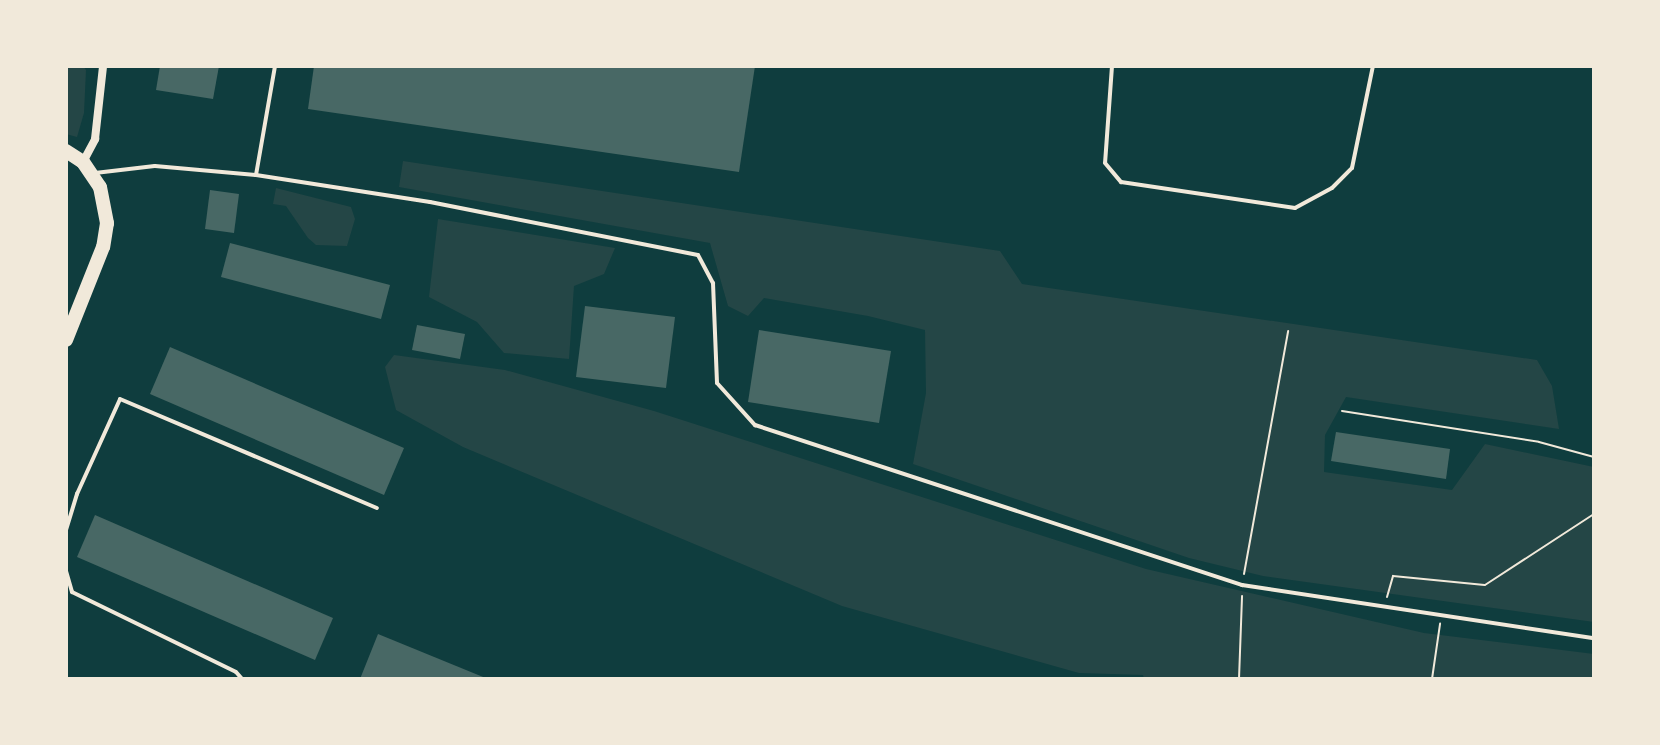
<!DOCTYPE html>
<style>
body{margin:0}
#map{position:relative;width:1660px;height:745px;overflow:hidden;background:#0f3d3e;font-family:"Golos Text",sans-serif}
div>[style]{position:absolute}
.green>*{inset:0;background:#244646}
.building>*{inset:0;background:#486865}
.path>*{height:2px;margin:-1px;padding:0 1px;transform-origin:1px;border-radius:1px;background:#f1e9da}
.service>*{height:4px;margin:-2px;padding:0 2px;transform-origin:2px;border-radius:2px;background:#f1e9da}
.minor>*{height:8px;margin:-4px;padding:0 4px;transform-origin:4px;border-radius:4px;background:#f1e9da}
.trunk>*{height:14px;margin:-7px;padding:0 7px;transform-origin:7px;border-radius:7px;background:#f1e9da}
span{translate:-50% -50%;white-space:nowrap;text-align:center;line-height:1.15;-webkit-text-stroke:6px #f1e9da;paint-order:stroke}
.frame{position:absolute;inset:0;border:68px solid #f1e9da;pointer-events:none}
</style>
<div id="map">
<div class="green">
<div style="clip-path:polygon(66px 66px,83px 66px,86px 70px,84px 113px,77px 137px,66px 134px)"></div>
<div style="clip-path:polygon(403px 161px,1000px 251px,1022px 284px,1537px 360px,1552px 386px,1559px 429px,1346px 397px,1325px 435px,1324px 472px,1452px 490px,1485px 444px,1594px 467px,1594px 622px,1263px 576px,1189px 558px,913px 464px,926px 393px,925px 330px,868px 316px,764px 298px,748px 316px,728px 306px,710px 243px,399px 187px)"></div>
<div style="clip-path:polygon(276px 188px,351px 207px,355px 219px,347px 246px,316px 245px,308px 238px,286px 206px,273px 204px)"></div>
<div style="clip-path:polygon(438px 219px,615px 248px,604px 274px,574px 286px,569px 359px,504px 353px,477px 322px,429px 297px)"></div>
<div style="clip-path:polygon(394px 355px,505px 370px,654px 411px,1146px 569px,1424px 633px,1594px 654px,1594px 679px,1144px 679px,1143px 675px,1079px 673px,842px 606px,463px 447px,396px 410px,385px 367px)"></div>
</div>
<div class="building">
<div style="clip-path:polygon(160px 66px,219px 66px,213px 99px,156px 90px)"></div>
<div style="clip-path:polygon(314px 66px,755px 66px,739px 172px,308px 109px)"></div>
<div style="clip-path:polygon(210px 190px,239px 194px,234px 233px,205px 229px)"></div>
<div style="clip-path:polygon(230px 243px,390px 285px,381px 319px,221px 277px)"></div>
<div style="clip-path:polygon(585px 306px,675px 317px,666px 388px,576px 377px)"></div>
<div style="clip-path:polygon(417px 325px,465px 334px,460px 359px,412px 350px)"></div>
<div style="clip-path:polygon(759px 330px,891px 351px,879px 423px,748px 402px)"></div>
<div style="clip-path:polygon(170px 347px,404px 448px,384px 495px,150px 394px)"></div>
<div style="clip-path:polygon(1336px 432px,1450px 449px,1446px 479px,1331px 461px)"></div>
<div style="clip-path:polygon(95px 515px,333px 618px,315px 660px,77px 557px)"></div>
<div style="clip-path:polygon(378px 634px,488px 679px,360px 679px)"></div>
</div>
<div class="path">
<div style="left:1342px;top:411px;width:199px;rotate:8.9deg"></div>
<div style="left:1539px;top:442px;width:57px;rotate:15.3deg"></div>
<div style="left:1244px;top:574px;width:247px;rotate:-79.7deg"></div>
<div style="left:1387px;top:597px;width:22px;rotate:-74deg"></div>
<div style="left:1393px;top:576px;width:92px;rotate:5.6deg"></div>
<div style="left:1485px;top:585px;width:130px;rotate:-33.1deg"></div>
<div style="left:1239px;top:679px;width:83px;rotate:-87.9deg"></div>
<div style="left:1432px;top:679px;width:56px;rotate:-81.7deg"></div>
</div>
<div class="service">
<div style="left:1112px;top:66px;width:97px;rotate:94.1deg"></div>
<div style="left:1105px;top:163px;width:25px;rotate:50deg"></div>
<div style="left:1121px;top:182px;width:176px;rotate:8.5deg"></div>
<div style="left:1295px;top:208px;width:42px;rotate:-28.4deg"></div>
<div style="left:1332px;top:188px;width:28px;rotate:-45deg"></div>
<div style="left:1352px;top:168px;width:104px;rotate:-78.4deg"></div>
<div style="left:95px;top:173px;width:60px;rotate:-6.7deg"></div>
<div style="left:155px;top:166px;width:101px;rotate:5.1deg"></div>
<div style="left:256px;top:175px;width:176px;rotate:8.8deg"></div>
<div style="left:430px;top:202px;width:273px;rotate:11.2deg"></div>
<div style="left:698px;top:255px;width:32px;rotate:62deg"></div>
<div style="left:713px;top:283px;width:100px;rotate:87.7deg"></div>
<div style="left:717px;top:383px;width:57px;rotate:47.9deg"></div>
<div style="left:755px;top:425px;width:513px;rotate:18.19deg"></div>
<div style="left:1242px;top:585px;width:356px;rotate:8.6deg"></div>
<div style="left:256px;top:175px;width:111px;rotate:-80.1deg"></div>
<div style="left:66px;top:530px;width:38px;rotate:-73deg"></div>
<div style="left:77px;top:494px;width:104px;rotate:-65.6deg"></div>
<div style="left:120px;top:399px;width:279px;rotate:23deg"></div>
<div style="left:66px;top:571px;width:22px;rotate:74deg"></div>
<div style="left:72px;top:592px;width:182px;rotate:26deg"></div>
<div style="left:236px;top:672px;width:9px;rotate:49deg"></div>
</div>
<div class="minor">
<div style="left:83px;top:162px;width:26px;rotate:-62deg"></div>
<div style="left:95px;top:139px;width:73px;rotate:-83.7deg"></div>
</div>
<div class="trunk">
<div style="left:66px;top:151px;width:20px;rotate:33deg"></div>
<div style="left:83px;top:162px;width:30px;rotate:56deg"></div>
<div style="left:100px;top:187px;width:37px;rotate:79deg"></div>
<div style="left:107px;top:223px;width:24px;rotate:99deg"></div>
<div style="left:103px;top:247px;width:100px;rotate:111.7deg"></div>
</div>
<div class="frame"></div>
</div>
